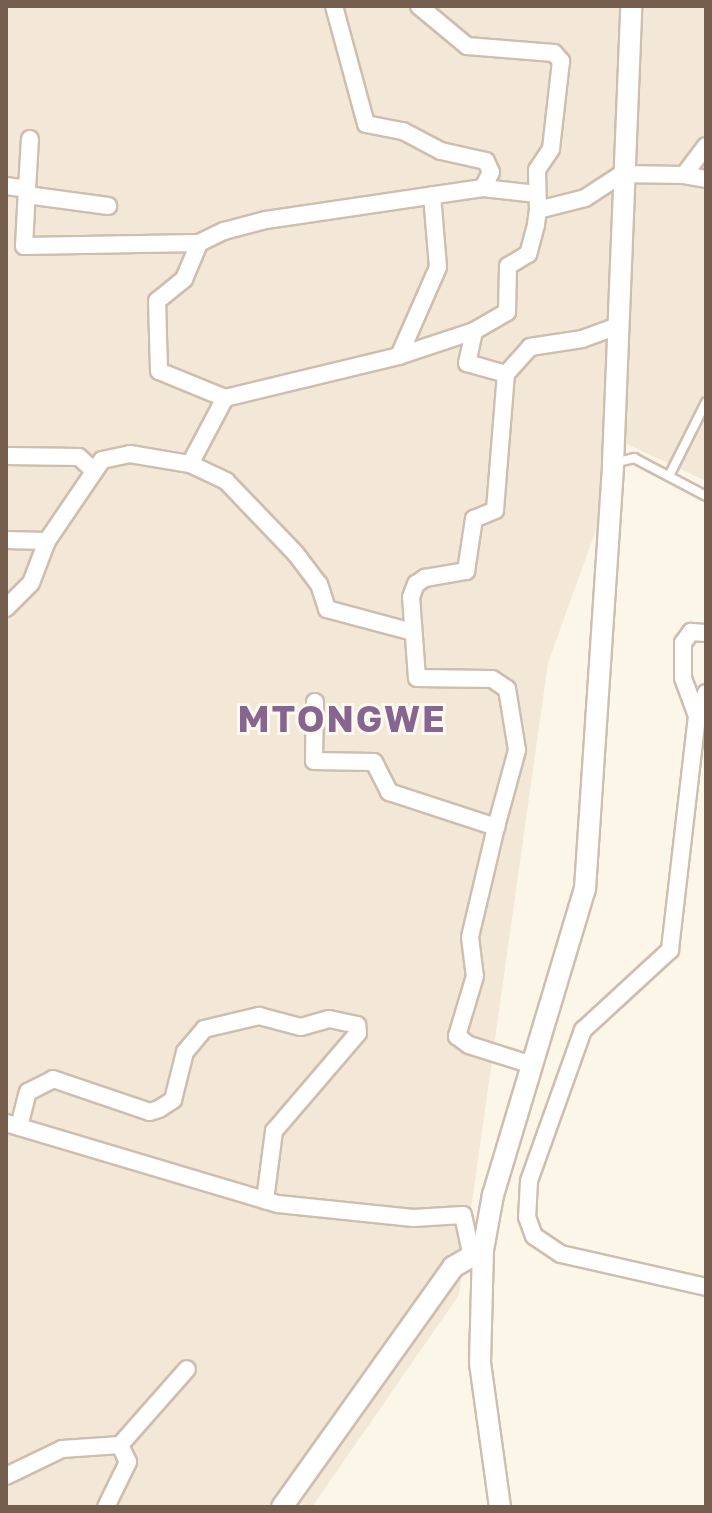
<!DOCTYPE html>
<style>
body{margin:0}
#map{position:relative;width:712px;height:1513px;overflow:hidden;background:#fcf6e9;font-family:"Golos Text",sans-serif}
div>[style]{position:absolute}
.residential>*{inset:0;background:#f3e8d7}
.roads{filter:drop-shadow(2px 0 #cebeaf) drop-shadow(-2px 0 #cebeaf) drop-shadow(0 2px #cebeaf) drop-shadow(0 -2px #cebeaf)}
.service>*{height:8px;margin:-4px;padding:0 4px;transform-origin:4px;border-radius:4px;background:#fff}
.minor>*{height:16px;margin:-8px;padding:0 8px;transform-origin:8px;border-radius:8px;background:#fff}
.tertiary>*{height:20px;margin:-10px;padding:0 10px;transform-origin:10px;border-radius:10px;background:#fff}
span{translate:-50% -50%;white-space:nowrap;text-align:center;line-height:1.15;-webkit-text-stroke:6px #fef9ef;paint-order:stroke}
.district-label{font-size:36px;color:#866591;font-weight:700;letter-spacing:2px}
.frame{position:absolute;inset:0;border:8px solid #755e4d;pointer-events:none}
</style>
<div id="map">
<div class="residential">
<div style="clip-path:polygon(6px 6px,706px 6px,706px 481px,627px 444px,548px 663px,459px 1295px,312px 1507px,6px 1507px)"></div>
</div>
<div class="roads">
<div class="service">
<div style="left:613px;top:463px;width:22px;rotate:-13deg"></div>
<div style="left:634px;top:458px;width:81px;rotate:27.8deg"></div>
<div style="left:670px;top:474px;width:80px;rotate:-63.4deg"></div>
</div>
<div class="minor">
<div style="left:334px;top:6px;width:122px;rotate:74.8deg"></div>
<div style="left:366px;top:124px;width:38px;rotate:11deg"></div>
<div style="left:403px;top:131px;width:43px;rotate:27.8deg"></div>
<div style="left:441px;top:151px;width:46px;rotate:12.5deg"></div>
<div style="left:486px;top:161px;width:12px;rotate:66deg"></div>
<div style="left:491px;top:172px;width:18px;rotate:117deg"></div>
<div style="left:419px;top:6px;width:62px;rotate:39.8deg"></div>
<div style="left:467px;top:46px;width:87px;rotate:4.6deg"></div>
<div style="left:554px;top:53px;width:11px;rotate:49deg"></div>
<div style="left:561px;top:61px;width:89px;rotate:96.5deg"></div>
<div style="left:551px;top:149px;width:25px;rotate:124deg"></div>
<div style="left:537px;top:170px;width:40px;rotate:88.6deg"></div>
<div style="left:538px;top:210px;width:15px;rotate:98deg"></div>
<div style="left:536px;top:225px;width:30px;rotate:105deg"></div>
<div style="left:528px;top:254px;width:23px;rotate:149deg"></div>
<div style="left:508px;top:266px;width:46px;rotate:91.2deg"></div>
<div style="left:507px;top:312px;width:38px;rotate:150deg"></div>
<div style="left:474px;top:331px;width:79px;rotate:161.6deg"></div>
<div style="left:399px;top:356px;width:179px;rotate:166.4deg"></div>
<div style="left:225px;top:398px;width:71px;rotate:-157.8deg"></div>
<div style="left:159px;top:371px;width:70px;rotate:-91.6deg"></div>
<div style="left:157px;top:301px;width:35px;rotate:-39deg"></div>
<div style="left:184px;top:279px;width:39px;rotate:-67deg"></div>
<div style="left:199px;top:243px;width:28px;rotate:-26deg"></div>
<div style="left:224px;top:231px;width:43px;rotate:-14.7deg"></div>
<div style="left:266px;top:220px;width:219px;rotate:-8.4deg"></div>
<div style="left:483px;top:188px;width:54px;rotate:6.3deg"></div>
<div style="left:684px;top:175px;width:22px;rotate:10deg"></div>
<div style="left:6px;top:186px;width:21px;rotate:8deg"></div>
<div style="left:27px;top:189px;width:57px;rotate:93deg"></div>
<div style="left:24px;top:246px;width:175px;rotate:-1deg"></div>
<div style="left:27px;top:189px;width:50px;rotate:-86.6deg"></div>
<div style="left:27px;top:195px;width:82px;rotate:7.7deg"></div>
<div style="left:538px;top:210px;width:49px;rotate:-14.3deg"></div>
<div style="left:585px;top:198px;width:44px;rotate:-33deg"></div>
<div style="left:622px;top:174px;width:62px;rotate:0.9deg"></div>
<div style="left:684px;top:175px;width:36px;rotate:-53deg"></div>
<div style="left:474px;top:331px;width:33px;rotate:102deg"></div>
<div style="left:467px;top:363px;width:41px;rotate:15.8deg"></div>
<div style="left:506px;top:374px;width:36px;rotate:-48deg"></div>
<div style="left:530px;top:347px;width:53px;rotate:-8.7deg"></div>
<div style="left:582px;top:339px;width:38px;rotate:-20deg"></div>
<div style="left:399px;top:356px;width:97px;rotate:-66.3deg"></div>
<div style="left:438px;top:267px;width:72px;rotate:-94.8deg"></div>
<div style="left:6px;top:456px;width:73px;rotate:0.8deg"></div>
<div style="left:79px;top:457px;width:21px;rotate:43deg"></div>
<div style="left:190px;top:464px;width:75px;rotate:-62.1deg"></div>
<div style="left:6px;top:540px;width:41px;rotate:1.4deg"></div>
<div style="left:6px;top:608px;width:35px;rotate:-45deg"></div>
<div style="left:31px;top:583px;width:45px;rotate:-69.1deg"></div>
<div style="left:47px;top:541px;width:98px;rotate:-55.8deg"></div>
<div style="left:102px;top:460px;width:29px;rotate:-12deg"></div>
<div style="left:130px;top:454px;width:61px;rotate:9.5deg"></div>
<div style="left:190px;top:464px;width:40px;rotate:25deg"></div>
<div style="left:226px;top:481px;width:101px;rotate:46.2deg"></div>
<div style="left:296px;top:554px;width:38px;rotate:53deg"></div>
<div style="left:319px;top:584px;width:26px;rotate:72deg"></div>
<div style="left:327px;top:609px;width:89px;rotate:15deg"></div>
<div style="left:706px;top:693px;width:25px;rotate:111deg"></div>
<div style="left:697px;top:716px;width:236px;rotate:96.6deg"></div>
<div style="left:670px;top:950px;width:118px;rotate:137.4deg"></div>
<div style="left:583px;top:1030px;width:160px;rotate:109.7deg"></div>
<div style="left:529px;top:1181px;width:36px;rotate:93deg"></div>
<div style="left:527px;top:1217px;width:20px;rotate:70deg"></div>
<div style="left:534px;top:1236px;width:32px;rotate:34deg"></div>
<div style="left:561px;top:1254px;width:149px;rotate:12.8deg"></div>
<div style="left:315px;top:702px;width:59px;rotate:91deg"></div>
<div style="left:314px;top:761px;width:60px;rotate:1deg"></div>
<div style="left:374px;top:762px;width:34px;rotate:63deg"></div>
<div style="left:389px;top:792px;width:113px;rotate:18.1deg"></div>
<div style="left:496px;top:827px;width:113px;rotate:103.3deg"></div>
<div style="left:470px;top:937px;width:39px;rotate:83deg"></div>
<div style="left:475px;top:976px;width:63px;rotate:106.7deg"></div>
<div style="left:457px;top:1036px;width:15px;rotate:37deg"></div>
<div style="left:469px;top:1045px;width:66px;rotate:17.6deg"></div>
<div style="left:697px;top:716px;width:40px;rotate:-110.2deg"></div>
<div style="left:683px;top:678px;width:35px;rotate:-90deg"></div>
<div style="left:683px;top:643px;width:14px;rotate:-54deg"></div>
<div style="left:691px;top:632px;width:15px;rotate:4deg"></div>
<div style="left:496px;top:827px;width:80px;rotate:-74.7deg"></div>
<div style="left:517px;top:750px;width:62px;rotate:-99.3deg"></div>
<div style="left:507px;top:689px;width:18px;rotate:-146deg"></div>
<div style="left:492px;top:679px;width:75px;rotate:-179.2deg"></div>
<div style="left:417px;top:678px;width:81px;rotate:-94.2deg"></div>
<div style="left:411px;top:597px;width:14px;rotate:-69deg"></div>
<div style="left:416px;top:584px;width:11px;rotate:-34deg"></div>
<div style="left:425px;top:578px;width:42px;rotate:-9.7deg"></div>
<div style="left:466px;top:571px;width:53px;rotate:-81.3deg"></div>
<div style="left:474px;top:519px;width:23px;rotate:-23deg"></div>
<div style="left:495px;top:510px;width:136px;rotate:-85.4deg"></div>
<div style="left:6px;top:1123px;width:284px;rotate:16.6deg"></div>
<div style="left:278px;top:1204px;width:136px;rotate:5.9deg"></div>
<div style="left:413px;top:1218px;width:50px;rotate:-3.4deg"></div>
<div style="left:463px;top:1215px;width:40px;rotate:78deg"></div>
<div style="left:19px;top:1127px;width:36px;rotate:-76deg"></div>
<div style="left:28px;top:1092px;width:28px;rotate:-27deg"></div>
<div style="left:53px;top:1079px;width:102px;rotate:18.8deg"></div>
<div style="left:150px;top:1112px;width:9px;rotate:-18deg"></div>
<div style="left:159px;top:1109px;width:17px;rotate:-33deg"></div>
<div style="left:173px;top:1100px;width:49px;rotate:-76deg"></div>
<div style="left:185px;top:1052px;width:30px;rotate:-50deg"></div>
<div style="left:204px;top:1029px;width:57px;rotate:-13.3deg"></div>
<div style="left:259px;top:1016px;width:43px;rotate:14.7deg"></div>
<div style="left:301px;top:1027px;width:29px;rotate:-16deg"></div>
<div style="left:329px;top:1019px;width:29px;rotate:12deg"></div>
<div style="left:357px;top:1025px;width:8px;rotate:83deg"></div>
<div style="left:358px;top:1033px;width:129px;rotate:130.6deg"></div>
<div style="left:274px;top:1131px;width:70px;rotate:97.4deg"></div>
<div style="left:6px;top:1476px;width:62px;rotate:-25.7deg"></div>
<div style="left:62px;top:1449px;width:58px;rotate:-3.9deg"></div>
<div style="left:120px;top:1445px;width:101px;rotate:-48.6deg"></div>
<div style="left:106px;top:1507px;width:50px;rotate:-63.9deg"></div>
<div style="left:128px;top:1462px;width:19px;rotate:-115deg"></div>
</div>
<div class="tertiary">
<div style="left:282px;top:1507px;width:295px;rotate:-54.5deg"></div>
<div style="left:453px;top:1267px;width:34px;rotate:-30deg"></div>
<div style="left:500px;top:1507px;width:145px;rotate:-97.9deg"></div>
<div style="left:480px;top:1363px;width:113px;rotate:-88.5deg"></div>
<div style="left:483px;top:1250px;width:56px;rotate:-79.7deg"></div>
<div style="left:493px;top:1195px;width:320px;rotate:-73.3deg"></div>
<div style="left:585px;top:889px;width:427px;rotate:-86.2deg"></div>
<div style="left:613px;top:463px;width:457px;rotate:-87.7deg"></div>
</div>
</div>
<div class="district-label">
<span style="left:342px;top:719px">MTONGWE</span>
</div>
<div class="frame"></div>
</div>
